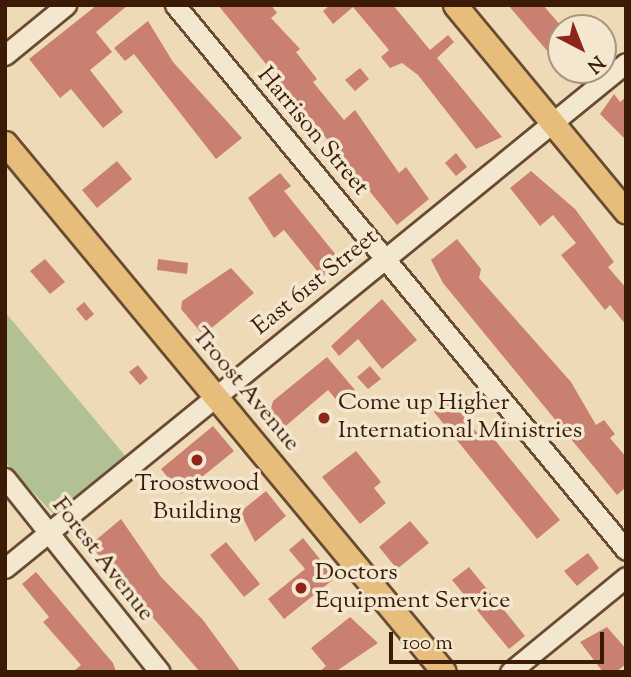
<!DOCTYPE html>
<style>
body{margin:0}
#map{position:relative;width:631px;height:677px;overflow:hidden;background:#eedab6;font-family:"Sorts Mill Goudy",serif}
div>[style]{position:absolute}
.green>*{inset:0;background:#b2c193}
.building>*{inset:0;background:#ca8070}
.roads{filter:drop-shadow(2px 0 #684b32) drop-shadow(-2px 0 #684b32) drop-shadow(0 2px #684b32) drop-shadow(0 -2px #684b32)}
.minor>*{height:19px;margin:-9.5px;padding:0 9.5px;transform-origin:9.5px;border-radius:9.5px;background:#f4e7d0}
.major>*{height:23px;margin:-11.5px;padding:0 11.5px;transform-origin:11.5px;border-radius:11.5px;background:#e7bd7b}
.dots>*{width:19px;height:19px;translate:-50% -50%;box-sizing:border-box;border:4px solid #f4e7d0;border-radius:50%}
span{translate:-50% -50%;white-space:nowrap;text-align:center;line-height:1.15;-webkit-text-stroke:7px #f4e7d0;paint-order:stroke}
.street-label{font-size:24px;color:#3b1b06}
.poi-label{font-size:24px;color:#3b1b06}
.left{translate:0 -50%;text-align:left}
.frame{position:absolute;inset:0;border:7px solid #3b1b06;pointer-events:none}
.north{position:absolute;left:547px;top:14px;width:70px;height:70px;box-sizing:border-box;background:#f4e7d0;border:2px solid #aa957f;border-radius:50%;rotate:138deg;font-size:19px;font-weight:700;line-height:28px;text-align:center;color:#3b1b06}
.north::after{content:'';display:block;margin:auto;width:24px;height:32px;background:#8f2418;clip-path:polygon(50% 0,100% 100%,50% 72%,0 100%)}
.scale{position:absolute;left:389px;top:632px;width:215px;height:32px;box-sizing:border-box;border:4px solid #3b1b06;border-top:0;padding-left:9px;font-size:21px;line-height:24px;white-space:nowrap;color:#3b1b06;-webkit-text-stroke:5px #f4e7d0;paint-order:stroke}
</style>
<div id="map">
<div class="green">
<div style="clip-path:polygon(5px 312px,127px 458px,55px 516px,5px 462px)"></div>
</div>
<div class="building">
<div style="clip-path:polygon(97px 5px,128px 5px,96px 32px,112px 52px,90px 70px,123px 112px,103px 128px,71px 89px,60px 98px,29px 59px)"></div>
<div style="clip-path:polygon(218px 5px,271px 5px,277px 13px,271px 18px,300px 49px,296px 52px,317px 79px,313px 82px,344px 120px,355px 110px,399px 173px,406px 167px,429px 199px,397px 225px)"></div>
<div style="clip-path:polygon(330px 5px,393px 5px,430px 50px,448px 35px,454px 42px,437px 58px,502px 137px,476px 149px,418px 75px,402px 63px,390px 68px,381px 57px,389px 50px,353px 7px,333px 24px,323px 11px)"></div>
<div style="clip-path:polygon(508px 5px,543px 5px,561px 26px,561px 55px,555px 60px)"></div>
<div style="clip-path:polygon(148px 21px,173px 62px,242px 138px,216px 159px,134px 54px,125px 61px,114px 48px)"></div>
<div style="clip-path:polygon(360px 68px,369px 79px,355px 91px,345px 80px)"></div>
<div style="clip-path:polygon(614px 94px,620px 102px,626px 97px,626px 140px,600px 114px)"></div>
<div style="clip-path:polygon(456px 153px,467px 167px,456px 176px,445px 163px)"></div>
<div style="clip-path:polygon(117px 161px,132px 179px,97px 208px,82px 190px)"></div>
<div style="clip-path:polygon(531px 171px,575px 209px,614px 262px,608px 267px,626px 288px,626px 325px,610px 305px,605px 310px,561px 255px,576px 243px,553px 215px,540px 226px,510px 188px)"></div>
<div style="clip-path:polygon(280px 173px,291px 186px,284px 191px,341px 261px,322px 277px,284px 230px,274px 238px,248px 198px)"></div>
<div style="clip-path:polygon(457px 239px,481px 269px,479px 278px,571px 382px,596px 425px,604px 420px,615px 434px,610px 438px,626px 457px,626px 487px,617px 495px,443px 283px,431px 260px)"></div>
<div style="clip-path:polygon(45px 259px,65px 282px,50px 294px,30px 271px)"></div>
<div style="clip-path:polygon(158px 259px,188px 263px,187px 274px,157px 270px)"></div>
<div style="clip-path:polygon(231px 268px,254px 293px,203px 335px,181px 309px,182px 301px)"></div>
<div style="clip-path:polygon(382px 299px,417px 340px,382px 369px,358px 339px,339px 356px,331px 346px)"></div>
<div style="clip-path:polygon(84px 302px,94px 314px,86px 321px,76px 309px)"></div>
<div style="clip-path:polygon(327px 357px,355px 390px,339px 403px,328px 390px,281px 430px,269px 416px,273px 401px)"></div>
<div style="clip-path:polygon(138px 365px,148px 378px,140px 385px,129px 372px)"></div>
<div style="clip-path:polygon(370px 366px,381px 379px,368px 389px,357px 377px)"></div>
<div style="clip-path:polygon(450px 400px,478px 434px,485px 428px,560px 520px,537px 539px,434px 412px)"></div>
<div style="clip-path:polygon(213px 426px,234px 451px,181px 494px,161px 469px)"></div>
<div style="clip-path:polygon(356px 451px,381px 482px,374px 488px,386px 503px,360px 524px,322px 477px)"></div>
<div style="clip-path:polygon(266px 491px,286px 516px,255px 542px,240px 512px)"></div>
<div style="clip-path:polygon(121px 519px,161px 577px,203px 620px,241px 672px,200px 672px,90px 545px)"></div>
<div style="clip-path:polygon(410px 521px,429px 543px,397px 569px,379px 547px)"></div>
<div style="clip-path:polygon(303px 538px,335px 578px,284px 619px,268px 599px,305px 569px,289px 550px)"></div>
<div style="clip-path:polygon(226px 542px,260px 584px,244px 597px,210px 555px)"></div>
<div style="clip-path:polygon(588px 553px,599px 568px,577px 586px,564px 571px)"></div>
<div style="clip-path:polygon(469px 567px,525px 636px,509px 649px,452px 580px)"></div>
<div style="clip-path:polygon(36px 572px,113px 663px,116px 672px,73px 672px,81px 665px,43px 622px,49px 617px,22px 584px)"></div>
<div style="clip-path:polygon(350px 617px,378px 643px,335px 672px,319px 672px,326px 666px,311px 648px)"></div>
<div style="clip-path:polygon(607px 627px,626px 649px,626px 664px,616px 672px,603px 672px,580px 642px)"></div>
</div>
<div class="roads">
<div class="minor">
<div style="left:175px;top:5px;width:707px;rotate:50.39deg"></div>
<div style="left:5px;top:55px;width:79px;rotate:-39.3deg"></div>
<div style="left:5px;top:478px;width:248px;rotate:51.4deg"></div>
<div style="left:5px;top:568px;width:800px;rotate:-39.12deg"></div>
<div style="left:510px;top:672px;width:150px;rotate:-39.3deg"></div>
</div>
<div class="major">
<div style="left:455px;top:5px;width:268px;rotate:50.4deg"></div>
<div style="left:5px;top:143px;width:687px;rotate:50.31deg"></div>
</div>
</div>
<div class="dots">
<div style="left:324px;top:418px;background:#8f2418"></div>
<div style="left:197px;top:460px;background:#8f2418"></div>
<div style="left:301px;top:588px;background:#8f2418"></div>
</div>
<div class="street-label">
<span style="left:312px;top:132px;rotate:50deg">Harrison Street</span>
<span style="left:316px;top:283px;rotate:-39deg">East 61st Street</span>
<span style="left:245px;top:390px;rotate:50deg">Troost Avenue</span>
<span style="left:102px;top:560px;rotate:52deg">Forest Avenue</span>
</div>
<div class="poi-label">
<span class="left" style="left:338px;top:418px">Come up Higher<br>International Ministries</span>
<span style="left:197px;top:499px">Troostwood<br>Building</span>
<span class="left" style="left:315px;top:588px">Doctors<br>Equipment Service</span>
</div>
<div class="frame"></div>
<div class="north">N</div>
<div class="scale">100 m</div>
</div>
